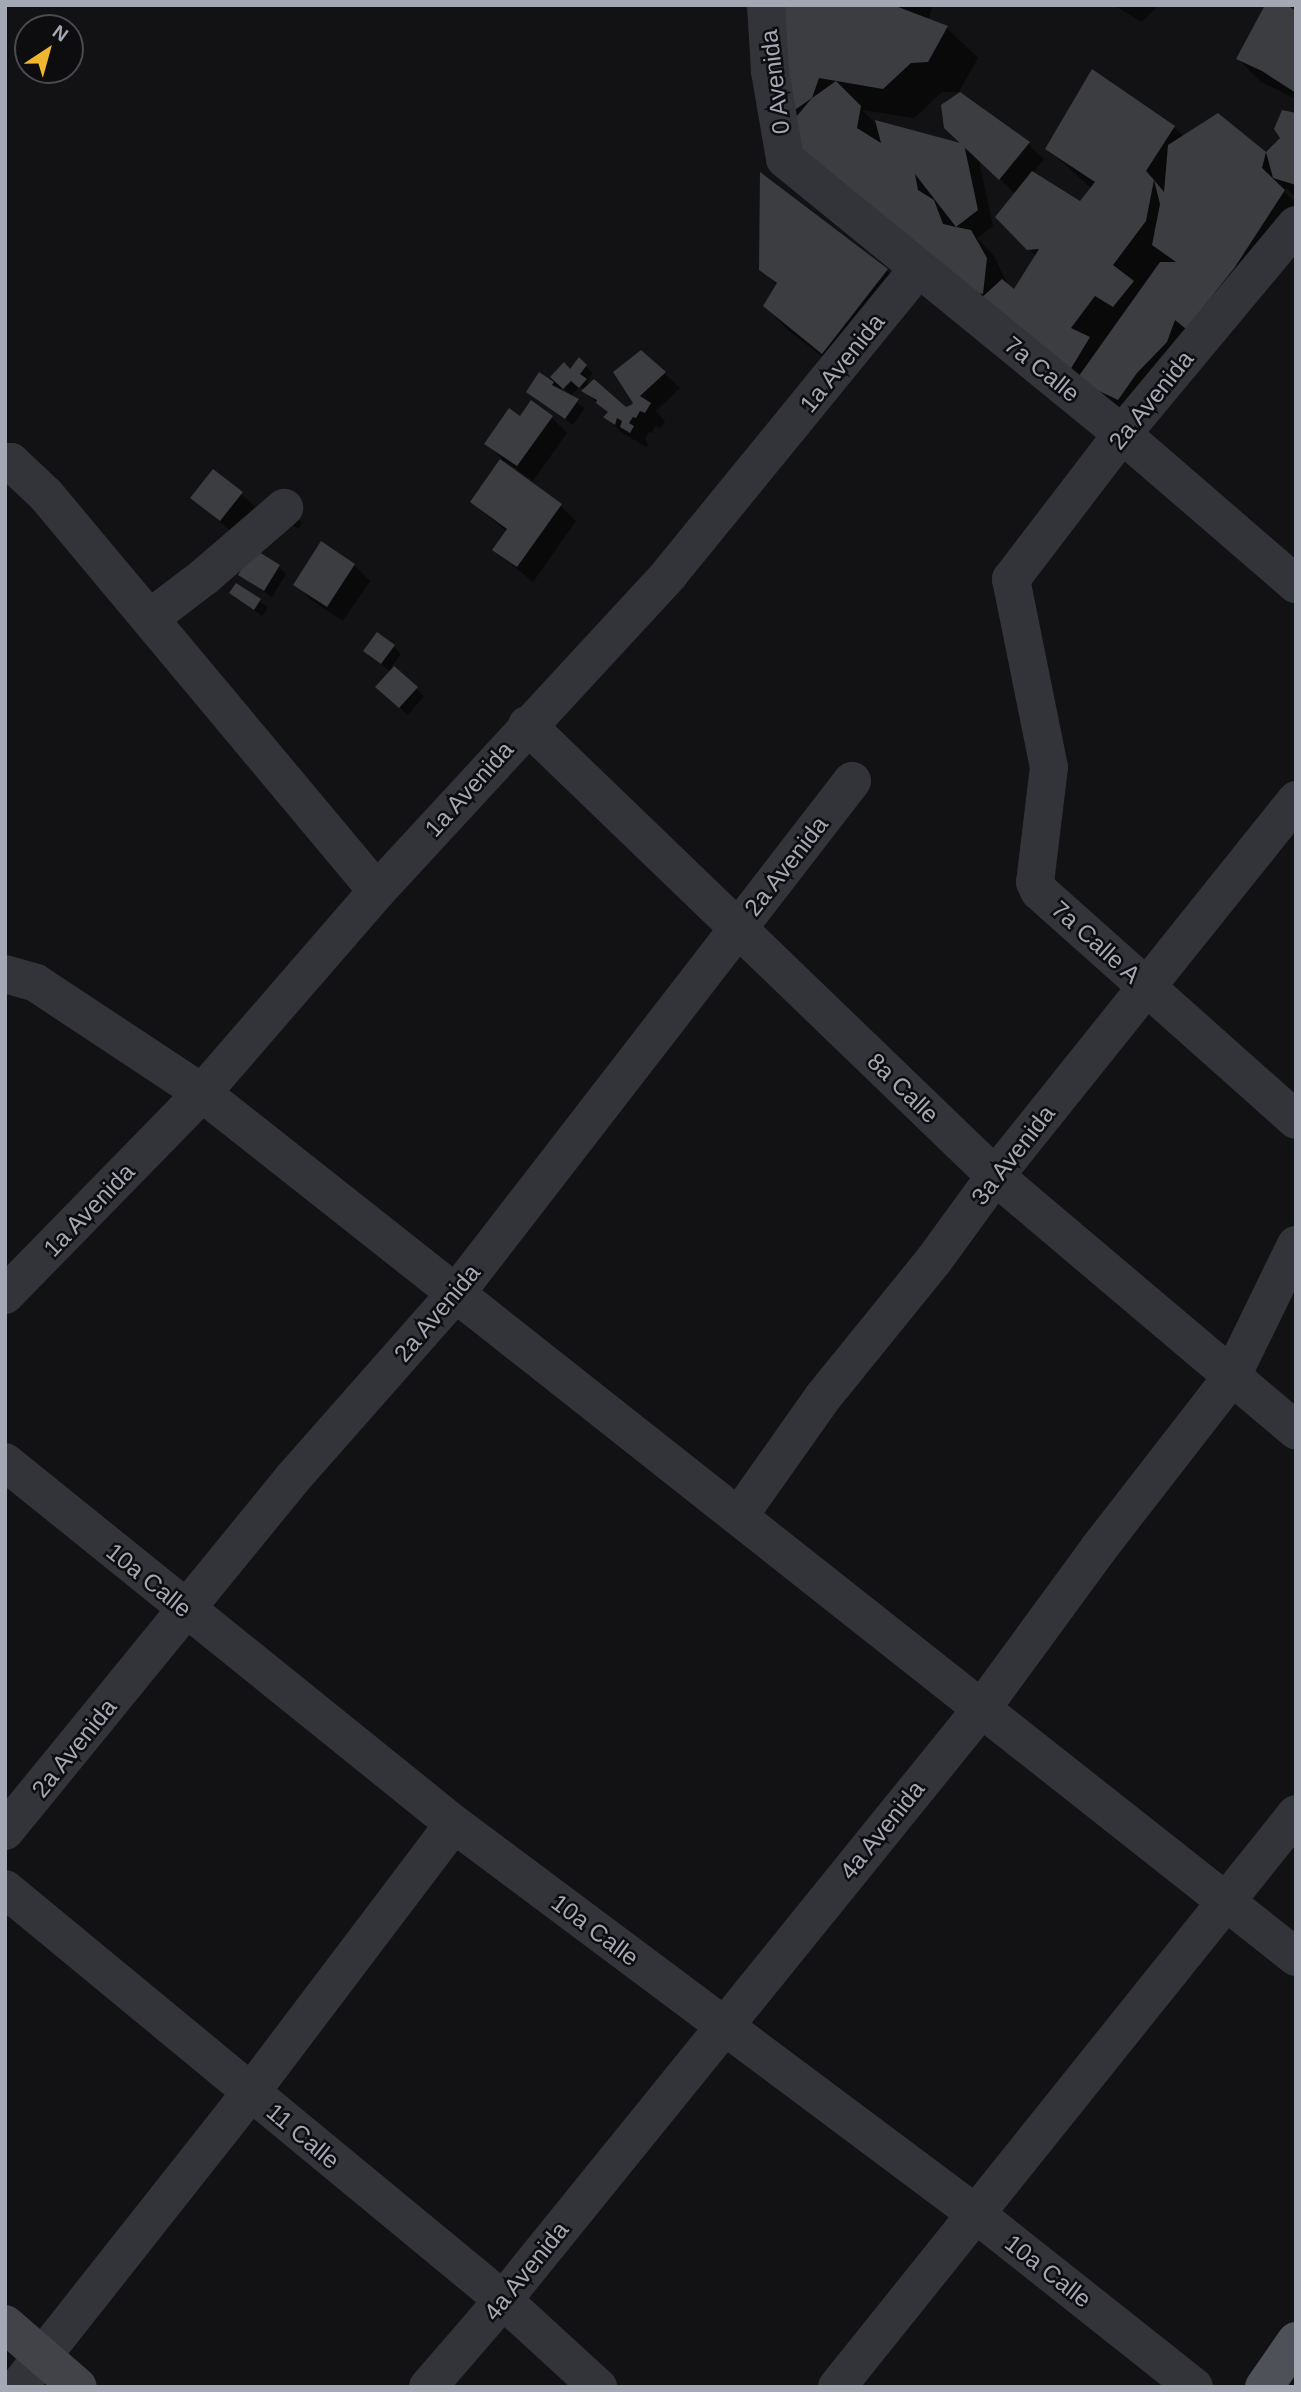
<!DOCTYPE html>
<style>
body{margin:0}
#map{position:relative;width:1301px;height:2392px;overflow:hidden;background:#121214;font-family:Arial,sans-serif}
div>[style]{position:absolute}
.shadow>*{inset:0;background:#0007}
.building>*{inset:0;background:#3c3d41}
.street>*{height:38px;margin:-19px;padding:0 19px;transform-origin:19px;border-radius:19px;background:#333439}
.secondary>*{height:38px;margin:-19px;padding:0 19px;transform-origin:19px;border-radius:19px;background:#414349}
.primary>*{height:38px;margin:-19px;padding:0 19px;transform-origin:19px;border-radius:19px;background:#4f5158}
span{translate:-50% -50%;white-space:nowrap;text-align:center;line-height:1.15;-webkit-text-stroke:5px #0d0d0f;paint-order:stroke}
.street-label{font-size:24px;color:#a4a8b4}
.frame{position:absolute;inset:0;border:7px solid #a4a8b4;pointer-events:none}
.north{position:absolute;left:14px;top:14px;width:70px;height:70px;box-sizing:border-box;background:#0d0d0f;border:2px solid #494b51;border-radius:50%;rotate:36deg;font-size:19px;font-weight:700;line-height:28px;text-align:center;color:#a4a8b4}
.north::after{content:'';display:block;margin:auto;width:24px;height:32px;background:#efb72f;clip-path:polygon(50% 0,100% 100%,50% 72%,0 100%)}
</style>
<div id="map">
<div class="shadow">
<div style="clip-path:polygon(evenodd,768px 5px,933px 5px,928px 21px,947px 28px,978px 58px,959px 92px,942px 92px,914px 118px,862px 110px,878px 126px,964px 146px,1028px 144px,1044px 159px,1033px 173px,1080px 203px,1092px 189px,1048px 149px,1174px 127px,1184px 137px,1218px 115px,1267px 155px,1282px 139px,1296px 115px,1296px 198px,1286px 188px,1285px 192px,1296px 203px,1296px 233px,1142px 422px,1102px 403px,807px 158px,768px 5px,978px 156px,1015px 194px,997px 217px,1037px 257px,1015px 291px,1009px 287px,994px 256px,977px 238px,993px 226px,978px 156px)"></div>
<div style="clip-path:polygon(1113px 5px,1158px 5px,1142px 22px)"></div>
<div style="clip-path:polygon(1296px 13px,1296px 99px,1261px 82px,1238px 59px)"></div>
<div style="clip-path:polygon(762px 176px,887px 271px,910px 294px,847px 376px,788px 330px,765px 306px,778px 286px,761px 270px)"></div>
<div style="clip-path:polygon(579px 360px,593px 373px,587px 382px,626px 409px,636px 403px,615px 373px,664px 373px,680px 388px,656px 411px,665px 421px,661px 428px,655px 426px,652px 433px,648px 432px,645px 440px,648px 444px,646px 447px,621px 432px,606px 417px,609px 413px,580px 387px,571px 395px,563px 387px,560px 391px,585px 408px,573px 425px,528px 392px,549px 380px,564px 365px,570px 372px)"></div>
<div style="clip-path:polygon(551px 417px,567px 433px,533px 481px,505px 461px,503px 464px,561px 506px,576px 521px,533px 582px,494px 550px,507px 532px,472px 502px,502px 459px,486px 443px,521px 418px)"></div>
<div style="clip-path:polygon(214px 471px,258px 509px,236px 536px,193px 498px)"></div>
<div style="clip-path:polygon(295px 515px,302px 523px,298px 529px,287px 521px)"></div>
<div style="clip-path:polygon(354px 565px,370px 581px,343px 621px,311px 600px,295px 584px)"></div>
<div style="clip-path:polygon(279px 567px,286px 574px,272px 597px,240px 575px)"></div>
<div style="clip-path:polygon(236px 585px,268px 608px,262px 616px,231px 593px)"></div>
<div style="clip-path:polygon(393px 646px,401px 654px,392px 666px,424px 696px,408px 715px,384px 694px,391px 672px,366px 651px)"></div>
</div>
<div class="building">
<div style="clip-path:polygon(766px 5px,893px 5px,948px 26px,928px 62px,911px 63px,883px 89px,819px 78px,812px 98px,789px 114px)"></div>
<div style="clip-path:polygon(1265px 5px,1287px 5px,1296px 11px,1296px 93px,1262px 71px,1236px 59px)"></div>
<div style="clip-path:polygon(1092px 69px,1175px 126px,1146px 171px,1154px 180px,1146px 221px,1113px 265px,1134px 281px,1113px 307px,1095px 296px,1071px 328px,1090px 337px,1061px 385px,968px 310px,1002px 279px,1014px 289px,1039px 249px,1027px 250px,995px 217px,1032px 171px,1080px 201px,1095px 182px,1045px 149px)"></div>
<div style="clip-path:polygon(evenodd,836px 81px,861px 106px,857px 128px,881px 143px,875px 120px,964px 144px,978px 210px,956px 227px,971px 230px,987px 258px,983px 294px,958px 289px,781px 135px,812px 98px,836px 81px,915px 174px,956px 227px,943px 224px,934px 200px,918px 190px,915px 174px)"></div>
<div style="clip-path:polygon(960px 92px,1030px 142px,999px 180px,944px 128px,941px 105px)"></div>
<div style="clip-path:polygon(1282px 110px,1296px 113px,1296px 185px,1273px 178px,1266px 152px,1280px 138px,1274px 129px)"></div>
<div style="clip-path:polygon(1218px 113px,1266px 152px,1262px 168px,1285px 190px,1235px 267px,1186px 329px,1175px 320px,1167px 342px,1137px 373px,1118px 400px,1076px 380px,1160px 262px,1176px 262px,1152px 245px,1160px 204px,1154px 180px,1164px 192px,1168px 145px)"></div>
<div style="clip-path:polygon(760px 172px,888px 269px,822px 354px,763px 306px,777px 283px,759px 270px)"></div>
<div style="clip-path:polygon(641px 350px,666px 372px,640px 396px,651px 403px,645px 413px,640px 411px,636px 418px,633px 417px,629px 423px,634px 426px,630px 433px,620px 427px,622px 421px,617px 418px,615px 425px,603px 417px,608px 412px,596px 403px,597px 400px,581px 391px,594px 379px,626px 407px,631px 405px,633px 403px,613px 372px)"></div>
<div style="clip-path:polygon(579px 357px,587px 365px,580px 374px,587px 379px,579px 388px,571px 381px,563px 389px,550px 377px,564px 362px,570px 369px)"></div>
<div style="clip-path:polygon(539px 372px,554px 382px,552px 385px,579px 399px,565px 419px,526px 392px)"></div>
<div style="clip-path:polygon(531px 400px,553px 416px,517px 466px,484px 444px,509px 408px,520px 416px)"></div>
<div style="clip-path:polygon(500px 459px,562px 504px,517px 567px,492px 550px,507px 529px,470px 502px)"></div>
<div style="clip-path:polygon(213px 469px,243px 492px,220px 521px,190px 498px)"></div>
<div style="clip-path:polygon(321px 541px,355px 564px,327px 607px,293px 585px)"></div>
<div style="clip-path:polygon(254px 549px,280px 565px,264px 591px,238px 575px)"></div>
<div style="clip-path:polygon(236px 583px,261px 599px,254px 610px,229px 593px)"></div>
<div style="clip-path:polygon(377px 632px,395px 645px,381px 664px,363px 651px)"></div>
<div style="clip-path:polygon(394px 666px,418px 687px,399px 708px,375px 687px)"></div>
</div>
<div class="street">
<div style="left:766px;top:5px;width:66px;rotate:86.5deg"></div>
<div style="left:770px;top:71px;width:89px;rotate:80.3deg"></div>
<div style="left:785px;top:159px;width:435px;rotate:39.2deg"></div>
<div style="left:1122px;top:434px;width:230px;rotate:40.8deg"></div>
<div style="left:1296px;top:225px;width:272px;rotate:129.8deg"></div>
<div style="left:1122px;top:434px;width:183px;rotate:127.4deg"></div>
<div style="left:1011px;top:579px;width:192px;rotate:78.6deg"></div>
<div style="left:1049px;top:767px;width:116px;rotate:96.9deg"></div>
<div style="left:1035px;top:882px;width:10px;rotate:66deg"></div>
<div style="left:1039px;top:891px;width:344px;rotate:41.7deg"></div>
<div style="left:5px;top:462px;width:6px"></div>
<div style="left:11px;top:462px;width:48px;rotate:43.3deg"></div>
<div style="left:46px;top:495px;width:516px;rotate:50.11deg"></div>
<div style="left:150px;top:618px;width:68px;rotate:-37.2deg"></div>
<div style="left:204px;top:577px;width:106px;rotate:-40.8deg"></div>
<div style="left:527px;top:725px;width:650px;rotate:43.94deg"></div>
<div style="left:995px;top:1176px;width:394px;rotate:40.2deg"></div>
<div style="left:5px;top:974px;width:32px;rotate:16deg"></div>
<div style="left:36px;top:983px;width:199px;rotate:33.5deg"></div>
<div style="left:202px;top:1093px;width:1394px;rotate:38.3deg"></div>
<div style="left:5px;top:1295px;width:282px;rotate:-45.7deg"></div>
<div style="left:202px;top:1093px;width:267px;rotate:-49.1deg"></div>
<div style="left:377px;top:891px;width:432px;rotate:-47.3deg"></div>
<div style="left:670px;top:573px;width:391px;rotate:-50.8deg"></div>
<div style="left:5px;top:1462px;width:577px;rotate:38.88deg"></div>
<div style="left:454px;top:1824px;width:652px;rotate:36.76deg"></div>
<div style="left:976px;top:2214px;width:278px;rotate:38.4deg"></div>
<div style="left:739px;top:1516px;width:146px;rotate:-54.8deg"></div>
<div style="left:823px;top:1397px;width:176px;rotate:-51deg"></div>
<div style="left:934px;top:1260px;width:104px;rotate:-54deg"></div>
<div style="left:995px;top:1176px;width:482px;rotate:-51.3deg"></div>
<div style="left:5px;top:1831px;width:454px;rotate:-50.8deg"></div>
<div style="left:292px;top:1479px;width:249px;rotate:-48.6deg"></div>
<div style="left:457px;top:1292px;width:646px;rotate:-52.3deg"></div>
<div style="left:5px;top:1889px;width:646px;rotate:39.53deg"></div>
<div style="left:503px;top:2300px;width:129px;rotate:42.5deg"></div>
<div style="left:18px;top:2387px;width:376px;rotate:-51.7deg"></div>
<div style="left:251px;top:2092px;width:336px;rotate:-52.9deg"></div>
<div style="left:428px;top:2387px;width:115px;rotate:-49.2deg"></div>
<div style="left:503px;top:2300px;width:762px;rotate:-51.02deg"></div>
<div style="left:982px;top:1708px;width:198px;rotate:-53.8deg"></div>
<div style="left:1099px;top:1548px;width:215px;rotate:-52.2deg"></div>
<div style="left:1231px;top:1378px;width:148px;rotate:-64deg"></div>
<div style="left:837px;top:2387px;width:734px;rotate:-51.3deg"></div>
</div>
<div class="secondary">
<div style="left:5px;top:2324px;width:96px;rotate:40.8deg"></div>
</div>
<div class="primary">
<div style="left:1264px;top:2387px;width:56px;rotate:-55.2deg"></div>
</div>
<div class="street-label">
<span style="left:775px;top:82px;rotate:-97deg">0 Avenida</span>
<span style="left:842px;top:363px;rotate:-51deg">1a Avenida</span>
<span style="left:1042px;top:369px;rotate:39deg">7a Calle</span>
<span style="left:1151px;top:400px;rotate:-51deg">2a Avenida</span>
<span style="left:469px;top:789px;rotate:-48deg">1a Avenida</span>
<span style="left:786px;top:866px;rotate:-52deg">2a Avenida</span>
<span style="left:1096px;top:942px;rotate:42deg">7a Calle A</span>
<span style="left:903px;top:1088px;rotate:44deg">8a Calle</span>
<span style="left:1013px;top:1155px;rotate:-52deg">3a Avenida</span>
<span style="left:89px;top:1210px;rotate:-46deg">1a Avenida</span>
<span style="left:437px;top:1313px;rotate:-50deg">2a Avenida</span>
<span style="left:149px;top:1580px;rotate:39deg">10a Calle</span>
<span style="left:74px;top:1748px;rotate:-51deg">2a Avenida</span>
<span style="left:882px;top:1830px;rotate:-51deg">4a Avenida</span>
<span style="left:595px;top:1930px;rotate:37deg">10a Calle</span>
<span style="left:303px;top:2136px;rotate:40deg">11 Calle</span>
<span style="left:526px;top:2271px;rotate:-51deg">4a Avenida</span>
<span style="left:1048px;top:2271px;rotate:38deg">10a Calle</span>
</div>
<div class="frame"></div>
<div class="north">N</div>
</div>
